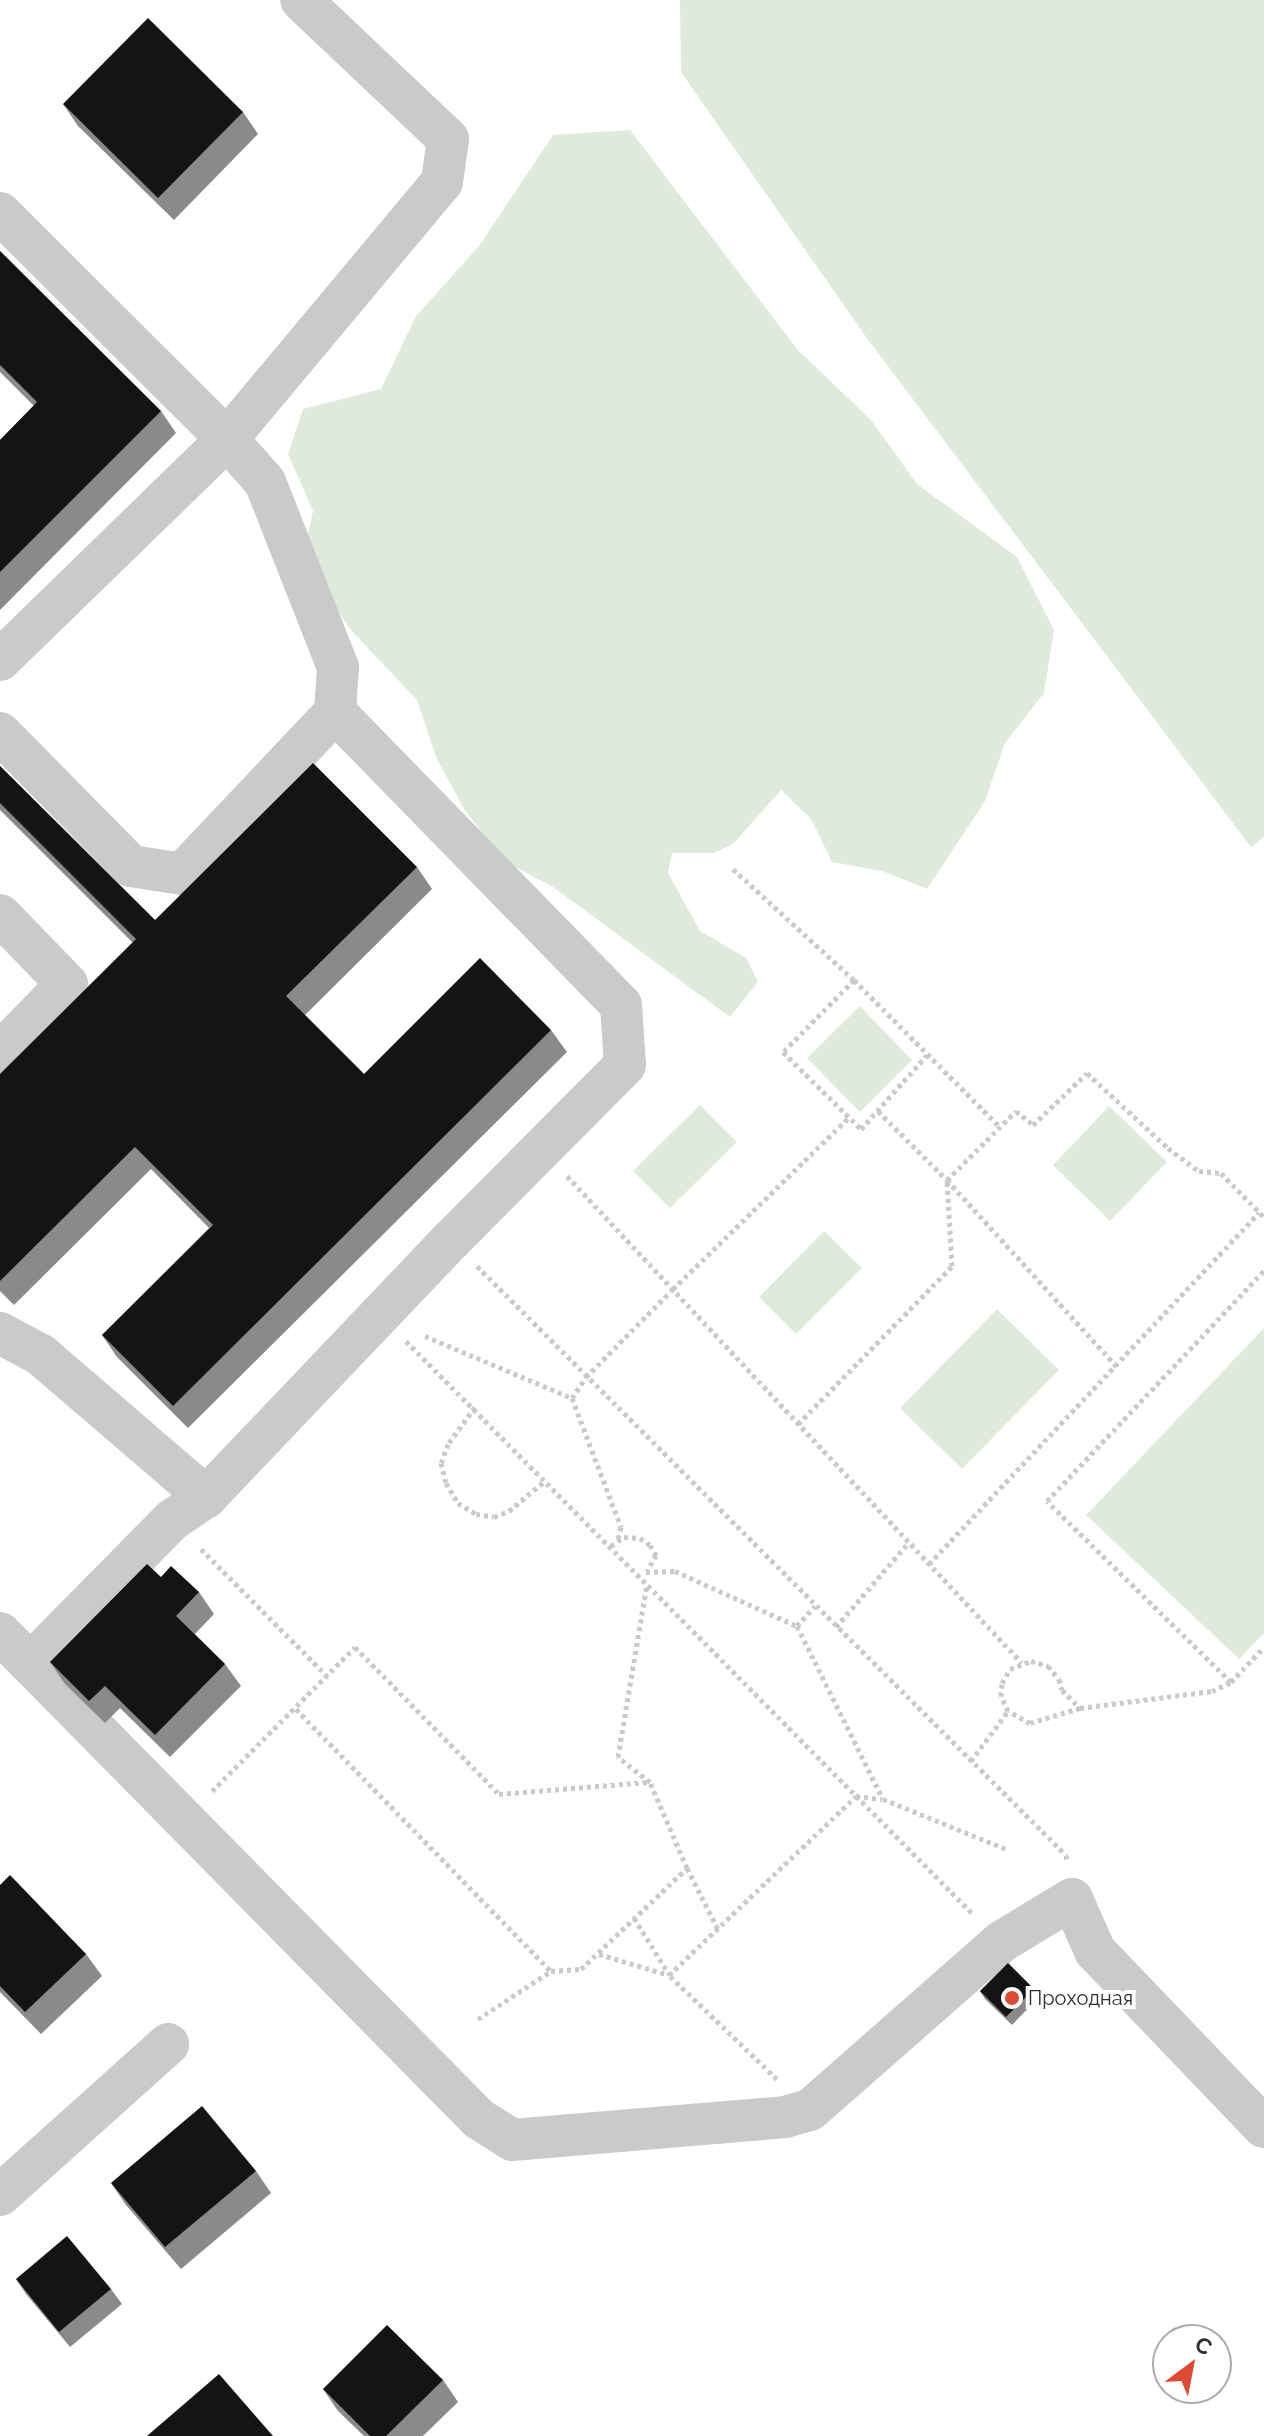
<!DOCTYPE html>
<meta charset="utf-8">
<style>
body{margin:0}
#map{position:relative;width:1264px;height:2436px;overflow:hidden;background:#fff;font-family:Raleway,sans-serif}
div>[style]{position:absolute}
.green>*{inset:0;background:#e0eadb}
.path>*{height:5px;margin-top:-2.5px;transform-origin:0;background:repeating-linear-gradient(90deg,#cacaca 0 4px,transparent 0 8px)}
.minor>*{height:42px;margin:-21px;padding:0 21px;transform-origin:21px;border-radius:21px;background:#cacaca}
.wall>*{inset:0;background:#8a8a8a}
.building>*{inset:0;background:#141414}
.dots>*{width:22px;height:22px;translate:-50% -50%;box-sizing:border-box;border:4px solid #fff;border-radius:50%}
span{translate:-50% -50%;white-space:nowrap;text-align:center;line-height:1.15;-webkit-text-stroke:8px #fff;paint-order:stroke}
.poi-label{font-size:20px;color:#2d2d2d}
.left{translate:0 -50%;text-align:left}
.north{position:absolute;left:1152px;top:2324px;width:80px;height:80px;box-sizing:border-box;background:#fff;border:2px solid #ababab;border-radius:50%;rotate:32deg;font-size:22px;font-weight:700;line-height:32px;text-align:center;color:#2d2d2d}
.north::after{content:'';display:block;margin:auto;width:28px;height:36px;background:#df4a35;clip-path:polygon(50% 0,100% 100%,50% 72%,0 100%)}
</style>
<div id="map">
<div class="green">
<div style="clip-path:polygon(680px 0,1264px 0,1264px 837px,1251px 847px,866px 337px,681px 72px)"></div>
<div style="clip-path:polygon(630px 130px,797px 349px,871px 420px,917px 484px,1017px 557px,1054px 630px,1044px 693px,1005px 743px,985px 801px,927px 889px,882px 871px,832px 862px,811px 819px,781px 790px,734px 843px,714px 853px,672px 853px,668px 873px,700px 931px,746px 958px,758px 982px,730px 1017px,553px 887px,504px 861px,464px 809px,436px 757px,417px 700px,350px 629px,303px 558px,313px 511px,288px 454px,303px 409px,381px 389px,416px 316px,479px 246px,553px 135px)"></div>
<div style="clip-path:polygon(860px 1006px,912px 1060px,860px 1112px,807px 1058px)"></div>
<div style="clip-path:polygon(700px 1105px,737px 1142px,670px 1208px,633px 1171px)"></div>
<div style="clip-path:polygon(1109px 1106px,1167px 1162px,1110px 1221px,1053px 1165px)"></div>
<div style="clip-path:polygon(824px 1231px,862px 1268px,796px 1334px,759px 1297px)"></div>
<div style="clip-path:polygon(997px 1309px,1059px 1370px,962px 1469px,900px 1408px)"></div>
<div style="clip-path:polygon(1264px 1328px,1264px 1633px,1239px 1659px,1086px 1515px)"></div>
</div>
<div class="path">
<div style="left:733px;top:869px;width:164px;rotate:42.5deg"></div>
<div style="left:854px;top:980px;width:207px;rotate:45.2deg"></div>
<div style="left:854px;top:980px;width:101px;rotate:134.6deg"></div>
<div style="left:783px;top:1052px;width:110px;rotate:44.6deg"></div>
<div style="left:861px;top:1129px;width:99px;rotate:-48.3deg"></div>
<div style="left:878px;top:1111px;width:98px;rotate:45deg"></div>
<div style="left:947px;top:1180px;width:253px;rotate:47.7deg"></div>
<div style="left:567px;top:1176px;width:666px;rotate:46.95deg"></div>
<div style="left:477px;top:1266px;width:833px;rotate:45deg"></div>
<div style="left:1066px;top:1855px;width:5px;rotate:79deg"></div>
<div style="left:425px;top:1336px;width:160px;rotate:22.9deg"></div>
<div style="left:572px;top:1398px;width:138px;rotate:69.2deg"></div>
<div style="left:621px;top:1527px;width:12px;rotate:104deg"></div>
<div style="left:406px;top:1341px;width:806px;rotate:45.3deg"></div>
<div style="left:572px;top:1398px;width:25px;rotate:-56deg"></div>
<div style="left:586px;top:1377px;width:124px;rotate:-45.3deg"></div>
<div style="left:673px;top:1289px;width:246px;rotate:-44.3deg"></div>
<div style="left:475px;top:1407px;width:46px;rotate:126.1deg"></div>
<div style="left:448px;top:1444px;width:20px;rotate:110deg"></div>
<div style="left:441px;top:1463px;width:21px;rotate:76deg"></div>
<div style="left:446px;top:1483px;width:23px;rotate:59deg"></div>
<div style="left:458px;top:1503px;width:21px;rotate:31deg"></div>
<div style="left:476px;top:1514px;width:18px;rotate:9deg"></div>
<div style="left:494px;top:1517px;width:16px;rotate:-22deg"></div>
<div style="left:509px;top:1511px;width:48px;rotate:-40deg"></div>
<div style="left:798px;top:1424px;width:221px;rotate:-45.7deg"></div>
<div style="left:952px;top:1266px;width:86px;rotate:-93.3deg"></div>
<div style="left:947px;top:1180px;width:98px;rotate:-45deg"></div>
<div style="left:1016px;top:1111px;width:22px;rotate:39deg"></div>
<div style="left:1033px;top:1125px;width:75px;rotate:-43.9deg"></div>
<div style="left:1087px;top:1073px;width:110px;rotate:42.8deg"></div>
<div style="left:1168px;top:1148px;width:39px;rotate:37deg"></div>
<div style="left:1199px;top:1171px;width:22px;rotate:5deg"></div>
<div style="left:1221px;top:1173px;width:62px;rotate:45.7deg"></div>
<div style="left:611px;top:1546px;width:16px;rotate:-35deg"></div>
<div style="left:624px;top:1537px;width:16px;rotate:4deg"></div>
<div style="left:640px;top:1538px;width:12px;rotate:35deg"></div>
<div style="left:650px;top:1545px;width:12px;rotate:59deg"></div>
<div style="left:656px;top:1555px;width:18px;rotate:119deg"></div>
<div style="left:201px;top:1549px;width:179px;rotate:45.2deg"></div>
<div style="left:929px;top:1564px;width:482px;rotate:-46.8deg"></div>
<div style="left:646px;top:1572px;width:29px;rotate:-2deg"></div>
<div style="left:675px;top:1571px;width:134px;rotate:24.3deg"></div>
<div style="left:797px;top:1626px;width:193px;rotate:63.6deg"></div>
<div style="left:883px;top:1799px;width:133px;rotate:22.1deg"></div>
<div style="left:797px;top:1626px;width:27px;rotate:-48deg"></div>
<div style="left:836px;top:1627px;width:112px;rotate:-49.3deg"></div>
<div style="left:1031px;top:1661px;width:18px;rotate:16deg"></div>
<div style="left:1048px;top:1666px;width:17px;rotate:50deg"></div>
<div style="left:1059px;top:1679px;width:11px;rotate:75deg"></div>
<div style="left:1062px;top:1690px;width:25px;rotate:45deg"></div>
<div style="left:1080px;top:1708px;width:52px;rotate:163.3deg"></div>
<div style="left:1030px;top:1723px;width:25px;rotate:-151deg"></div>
<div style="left:1008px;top:1711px;width:17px;rotate:-115deg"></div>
<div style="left:1001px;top:1696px;width:13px;rotate:-86deg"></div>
<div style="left:1002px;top:1683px;width:16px;rotate:-60deg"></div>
<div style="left:1010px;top:1669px;width:22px;rotate:-21deg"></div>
<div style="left:1231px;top:1682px;width:258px;rotate:-135.5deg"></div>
<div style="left:1047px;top:1501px;width:316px;rotate:-46.7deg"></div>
<div style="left:1080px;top:1708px;width:133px;rotate:-7.3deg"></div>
<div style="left:1212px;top:1691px;width:21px;rotate:-25deg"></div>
<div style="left:1231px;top:1682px;width:48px;rotate:-46.7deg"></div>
<div style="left:296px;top:1709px;width:366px;rotate:45.8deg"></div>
<div style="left:551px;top:1971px;width:30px;rotate:-4deg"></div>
<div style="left:581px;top:1969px;width:146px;rotate:-43.6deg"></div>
<div style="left:687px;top:1868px;width:94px;rotate:-113.3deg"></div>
<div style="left:650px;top:1782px;width:41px;rotate:-142deg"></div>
<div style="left:618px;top:1757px;width:175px;rotate:-80.5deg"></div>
<div style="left:971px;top:1761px;width:62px;rotate:-53.5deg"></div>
<div style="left:212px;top:1791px;width:203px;rotate:-45.2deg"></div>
<div style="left:355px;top:1647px;width:206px;rotate:45.6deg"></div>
<div style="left:499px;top:1794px;width:149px;rotate:-4.6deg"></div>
<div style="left:687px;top:1868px;width:68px;rotate:63.1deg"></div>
<div style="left:634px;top:1918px;width:66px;rotate:58deg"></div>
<div style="left:599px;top:1954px;width:73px;rotate:16.7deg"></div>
<div style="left:478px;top:2019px;width:87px;rotate:-33.3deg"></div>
<div style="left:777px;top:2079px;width:150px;rotate:-136.1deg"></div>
<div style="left:669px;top:1975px;width:259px;rotate:-43.7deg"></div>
<div style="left:856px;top:1796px;width:26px;rotate:7deg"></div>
</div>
<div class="minor">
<div style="left:0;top:213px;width:320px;rotate:44.9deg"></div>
<div style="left:227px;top:439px;width:57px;rotate:48.5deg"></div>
<div style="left:265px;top:482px;width:199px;rotate:68.5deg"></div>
<div style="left:338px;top:667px;width:45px;rotate:93.8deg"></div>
<div style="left:335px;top:712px;width:409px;rotate:45.7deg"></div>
<div style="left:621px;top:1005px;width:60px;rotate:86.2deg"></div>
<div style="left:625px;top:1065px;width:247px;rotate:134.8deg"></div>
<div style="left:451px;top:1240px;width:355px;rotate:133.6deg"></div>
<div style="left:206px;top:1497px;width:41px;rotate:145.9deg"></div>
<div style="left:172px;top:1520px;width:202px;rotate:134.6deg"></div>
<div style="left:0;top:660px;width:317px;rotate:-44.2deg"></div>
<div style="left:227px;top:439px;width:335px;rotate:-50.1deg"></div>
<div style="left:442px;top:182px;width:43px;rotate:-82.1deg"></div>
<div style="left:448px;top:139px;width:202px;rotate:-136.6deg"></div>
<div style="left:0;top:733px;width:187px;rotate:45.4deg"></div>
<div style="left:131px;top:866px;width:52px;rotate:8.9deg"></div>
<div style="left:182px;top:874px;width:223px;rotate:-46.6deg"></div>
<div style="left:0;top:915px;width:96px;rotate:45.8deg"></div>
<div style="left:67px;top:984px;width:96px;rotate:134.2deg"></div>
<div style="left:0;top:1333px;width:47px;rotate:28.2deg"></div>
<div style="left:41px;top:1355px;width:218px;rotate:40.7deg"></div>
<div style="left:0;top:1633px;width:682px;rotate:45.42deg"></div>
<div style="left:479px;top:2119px;width:39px;rotate:32deg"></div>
<div style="left:512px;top:2140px;width:274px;rotate:-4.8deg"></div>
<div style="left:785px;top:2117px;width:26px;rotate:-16deg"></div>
<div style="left:810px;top:2110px;width:254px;rotate:-41.3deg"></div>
<div style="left:1001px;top:1942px;width:83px;rotate:-31.2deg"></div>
<div style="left:1072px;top:1899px;width:57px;rotate:66.1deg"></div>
<div style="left:1095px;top:1951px;width:244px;rotate:46.2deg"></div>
<div style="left:0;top:2195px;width:226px;rotate:-41.9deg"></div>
</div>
<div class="wall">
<div style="clip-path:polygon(63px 104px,243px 112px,258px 134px,174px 220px,78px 126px)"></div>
<div style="clip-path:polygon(0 251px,161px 411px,176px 433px,0 610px,0 440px,34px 406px,0 372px)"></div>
<div style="clip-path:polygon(0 766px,155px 920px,417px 867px,432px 889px,305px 1015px,364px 1074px,551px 1030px,567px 1052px,188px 1428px,117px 1357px,102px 1335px,209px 1228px,151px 1169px,14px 1305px,0 1291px,0 1074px,133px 943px,0 810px)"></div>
<div style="clip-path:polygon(161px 1577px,199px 1592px,214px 1614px,195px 1634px,225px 1664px,241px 1686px,170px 1757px,120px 1708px,105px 1723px,65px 1684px,50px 1662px)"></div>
<div style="clip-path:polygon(0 1885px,86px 1954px,102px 1976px,41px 2034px,0 1992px)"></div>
<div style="clip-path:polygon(1034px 1989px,1039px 1997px,1012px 2025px,985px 1999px,980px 1991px)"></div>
<div style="clip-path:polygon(256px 2171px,271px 2193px,181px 2269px,126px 2205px,111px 2183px)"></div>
<div style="clip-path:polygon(16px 2279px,111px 2289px,122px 2304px,70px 2347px,26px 2294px)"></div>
<div style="clip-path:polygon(443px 2380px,458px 2402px,423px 2436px,364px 2436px,338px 2411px,323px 2389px)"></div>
</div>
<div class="building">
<div style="clip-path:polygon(148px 18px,243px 112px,158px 198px,63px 104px)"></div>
<div style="clip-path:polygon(0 251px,161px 411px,0 572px,0 440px,37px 402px,0 365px)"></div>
<div style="clip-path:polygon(313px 763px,417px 867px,286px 996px,364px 1074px,480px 958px,551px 1030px,173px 1406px,102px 1335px,213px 1225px,135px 1147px,0 1281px,0 1074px,136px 939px,0 803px,0 766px,155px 920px)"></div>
<div style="clip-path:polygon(147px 1564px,161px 1577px,171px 1566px,199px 1592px,176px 1616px,225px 1664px,155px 1735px,105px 1686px,89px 1701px,50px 1662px)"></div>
<div style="clip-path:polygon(10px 1875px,86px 1954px,25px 2012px,0 1986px,0 1885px)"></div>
<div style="clip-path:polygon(1008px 1963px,1034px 1989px,1006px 2017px,980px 1991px)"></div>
<div style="clip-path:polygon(202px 2106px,256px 2171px,165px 2247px,111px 2183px)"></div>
<div style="clip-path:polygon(67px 2236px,111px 2289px,59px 2332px,16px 2279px)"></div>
<div style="clip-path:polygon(387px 2325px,443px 2380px,386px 2436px,370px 2436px,323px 2389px)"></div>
<div style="clip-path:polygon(219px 2374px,273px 2436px,147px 2436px)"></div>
</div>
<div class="dots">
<div style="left:1012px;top:1998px;background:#df4a35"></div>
</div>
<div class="poi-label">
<span class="left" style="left:1028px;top:1998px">Проходная</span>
</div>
<div class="north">С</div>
</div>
